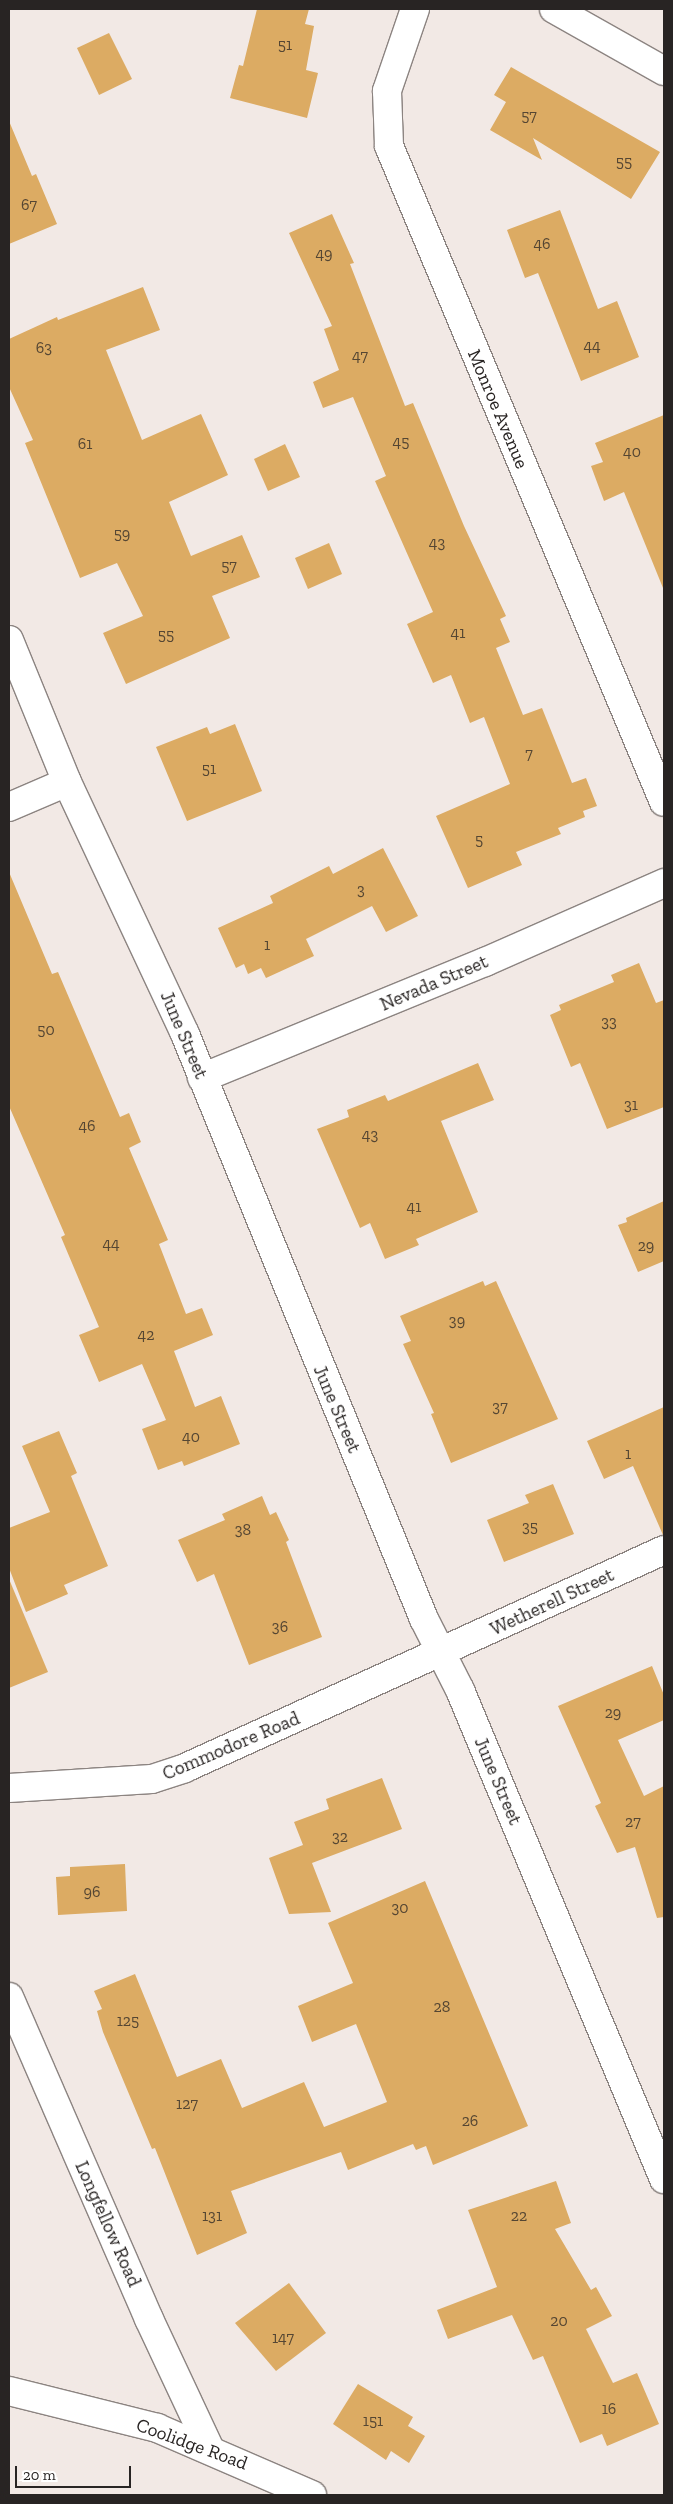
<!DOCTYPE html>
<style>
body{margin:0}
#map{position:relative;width:673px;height:2504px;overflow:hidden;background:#f2e9e5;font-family:"Zilla Slab",serif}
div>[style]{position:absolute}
.building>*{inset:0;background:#dcab63}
.roads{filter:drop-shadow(1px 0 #8c8481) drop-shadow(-1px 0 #8c8481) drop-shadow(0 1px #8c8481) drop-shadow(0 -1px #8c8481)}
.street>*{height:28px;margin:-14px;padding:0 14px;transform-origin:14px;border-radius:14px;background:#fff}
.secondary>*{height:28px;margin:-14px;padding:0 14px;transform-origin:14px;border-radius:14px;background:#fff}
span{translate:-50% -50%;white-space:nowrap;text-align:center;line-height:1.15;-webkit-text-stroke:4px #fff;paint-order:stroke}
.number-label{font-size:16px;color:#554633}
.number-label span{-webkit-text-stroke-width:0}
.street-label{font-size:19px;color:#282423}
.frame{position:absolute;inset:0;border:10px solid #282423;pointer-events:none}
.scale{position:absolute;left:15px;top:2466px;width:116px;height:22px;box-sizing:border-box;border:2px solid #282423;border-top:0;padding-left:6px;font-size:15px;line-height:18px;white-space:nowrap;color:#282423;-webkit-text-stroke:4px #fff;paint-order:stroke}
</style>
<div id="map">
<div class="building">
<div style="clip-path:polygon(257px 9px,309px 9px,305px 24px,314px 26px,306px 70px,318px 73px,307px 118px,230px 98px,239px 65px,243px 66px)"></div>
<div style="clip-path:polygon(109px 33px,132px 79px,99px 95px,77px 48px)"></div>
<div style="clip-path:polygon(511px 67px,660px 152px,631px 199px,533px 138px,542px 160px,490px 130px,506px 102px,494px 95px)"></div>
<div style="clip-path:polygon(9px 121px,32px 176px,36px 174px,57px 224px,9px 244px)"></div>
<div style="clip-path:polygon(560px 210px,598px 309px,617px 301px,639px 357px,581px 381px,538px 273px,525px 278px,507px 230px)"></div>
<div style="clip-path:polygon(332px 214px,354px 263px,350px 264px,405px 406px,413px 403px,464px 526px,506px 616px,500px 619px,510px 642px,496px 648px,523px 715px,542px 708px,572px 783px,586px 778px,597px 806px,583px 811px,585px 817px,558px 828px,561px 834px,516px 852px,522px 865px,468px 888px,436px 816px,510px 784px,484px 717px,470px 723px,451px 675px,433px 683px,407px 624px,433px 612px,375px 481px,386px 476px,353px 397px,323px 408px,313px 382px,339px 370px,324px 329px,332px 326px,289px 233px)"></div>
<div style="clip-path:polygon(143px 287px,160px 330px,106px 350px,142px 440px,201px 414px,228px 475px,169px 502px,191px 556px,242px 535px,260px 577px,212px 596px,230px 638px,126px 684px,103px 633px,143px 616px,117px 563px,80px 578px,25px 443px,33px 440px,9px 387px,9px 339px,57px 317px,58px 320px)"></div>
<div style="clip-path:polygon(664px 415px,664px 587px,663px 588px,624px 492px,604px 501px,591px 466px,603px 462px,595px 443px)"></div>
<div style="clip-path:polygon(285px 444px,300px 477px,268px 491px,254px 459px)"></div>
<div style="clip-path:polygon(329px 543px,342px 574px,308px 589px,295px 558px)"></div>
<div style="clip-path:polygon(235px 724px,262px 791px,187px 821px,156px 747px,207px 727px,210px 734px)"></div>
<div style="clip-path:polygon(383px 848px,418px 916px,386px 932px,372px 906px,306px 939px,314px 956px,266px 978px,261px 968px,248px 974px,244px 964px,236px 968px,218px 928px,273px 903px,270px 896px,329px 866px,333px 874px)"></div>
<div style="clip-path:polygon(9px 872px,52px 974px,58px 972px,120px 1117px,129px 1113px,141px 1142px,129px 1148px,168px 1240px,159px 1244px,186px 1314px,202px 1308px,213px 1335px,174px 1351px,195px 1407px,221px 1396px,240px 1444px,184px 1466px,182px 1461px,158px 1470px,142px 1429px,166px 1420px,142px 1364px,99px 1382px,79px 1335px,99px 1327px,61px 1237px,65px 1235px,9px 1106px)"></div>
<div style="clip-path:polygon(639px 963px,656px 1003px,664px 1000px,664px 1107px,607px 1129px,580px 1063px,571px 1067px,550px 1015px,561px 1010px,559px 1005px,614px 982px,611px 975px)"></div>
<div style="clip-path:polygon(478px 1063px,494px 1100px,441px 1121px,478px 1212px,416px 1239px,419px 1245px,385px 1259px,370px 1223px,360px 1228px,317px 1129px,349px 1117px,347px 1110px,385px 1095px,388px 1101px)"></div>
<div style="clip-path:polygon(664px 1201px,664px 1261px,638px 1272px,618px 1225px,627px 1222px,626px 1218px)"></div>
<div style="clip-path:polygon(483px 1281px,485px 1286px,496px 1281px,558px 1419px,451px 1463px,431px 1414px,434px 1413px,403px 1344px,411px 1341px,400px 1316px)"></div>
<div style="clip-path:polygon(664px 1407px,664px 1535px,663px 1535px,633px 1466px,604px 1479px,587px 1441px)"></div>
<div style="clip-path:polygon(59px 1431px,77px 1473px,71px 1476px,108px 1566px,64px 1585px,68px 1594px,26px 1612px,9px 1568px,9px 1528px,50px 1512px,22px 1446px)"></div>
<div style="clip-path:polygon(553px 1484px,574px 1534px,504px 1562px,487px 1520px,529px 1503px,525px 1495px)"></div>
<div style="clip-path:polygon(262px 1496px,270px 1515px,276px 1512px,289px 1540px,286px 1542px,322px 1637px,249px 1665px,214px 1574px,197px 1582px,178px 1540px,225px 1520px,222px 1514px)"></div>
<div style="clip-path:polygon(9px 1579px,48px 1672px,9px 1688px)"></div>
<div style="clip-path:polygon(652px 1666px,664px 1695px,664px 1720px,618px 1740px,644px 1796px,664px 1786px,664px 1917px,657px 1918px,635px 1847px,617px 1853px,595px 1806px,601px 1803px,558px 1706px)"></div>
<div style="clip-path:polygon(382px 1778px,402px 1829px,312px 1863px,331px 1912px,289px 1914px,269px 1858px,303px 1845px,294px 1822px,329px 1809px,326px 1799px)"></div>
<div style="clip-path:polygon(125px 1864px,127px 1911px,58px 1915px,56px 1877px,70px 1876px,70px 1867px)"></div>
<div style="clip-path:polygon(425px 1881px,528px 2126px,433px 2165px,426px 2146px,416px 2150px,413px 2144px,348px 2170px,341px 2152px,231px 2191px,247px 2233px,197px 2255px,155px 2148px,152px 2149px,103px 2032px,97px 2011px,102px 2009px,94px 1991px,135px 1974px,177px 2077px,221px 2059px,242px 2108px,304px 2082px,324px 2127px,387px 2102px,356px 2024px,312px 2042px,298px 2006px,353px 1983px,328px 1923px)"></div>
<div style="clip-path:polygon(556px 2181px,571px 2223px,555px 2229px,591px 2290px,596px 2287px,612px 2316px,586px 2329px,613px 2383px,637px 2373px,659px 2424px,607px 2446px,602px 2434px,580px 2443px,543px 2356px,533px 2360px,512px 2315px,448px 2339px,437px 2310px,497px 2287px,468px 2210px)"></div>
<div style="clip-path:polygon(289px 2283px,326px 2333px,276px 2371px,235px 2323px)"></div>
<div style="clip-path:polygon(358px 2384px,413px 2417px,408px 2426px,425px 2436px,409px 2463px,391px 2451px,386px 2460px,333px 2424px)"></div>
</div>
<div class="roads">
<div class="street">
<div style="left:415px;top:9px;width:87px;rotate:108.9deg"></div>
<div style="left:387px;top:91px;width:55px;rotate:87.9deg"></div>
<div style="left:389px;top:146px;width:711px;rotate:67.26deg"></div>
<div style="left:554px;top:9px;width:126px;rotate:29.4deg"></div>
<div style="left:9px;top:807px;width:63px;rotate:-23.3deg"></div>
<div style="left:202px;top:1078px;width:306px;rotate:-22.3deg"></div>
<div style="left:485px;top:962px;width:196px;rotate:-23.8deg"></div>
<div style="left:9px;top:1788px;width:143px;rotate:-3.6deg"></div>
<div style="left:152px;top:1779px;width:35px;rotate:-18deg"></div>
<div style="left:185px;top:1768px;width:526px;rotate:-24.47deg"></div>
<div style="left:9px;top:1997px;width:351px;rotate:66.5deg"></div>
<div style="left:149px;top:2319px;width:144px;rotate:64.9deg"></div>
<div style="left:9px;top:2391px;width:153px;rotate:14deg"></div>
<div style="left:157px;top:2428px;width:169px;rotate:23.4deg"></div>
</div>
<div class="secondary">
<div style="left:9px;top:640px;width:153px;rotate:67.8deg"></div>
<div style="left:67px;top:782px;width:278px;rotate:64.9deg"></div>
<div style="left:185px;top:1034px;width:632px;rotate:67.78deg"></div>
<div style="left:424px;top:1619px;width:80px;rotate:63.1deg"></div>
<div style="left:460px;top:1690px;width:530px;rotate:67.36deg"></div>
</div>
</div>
<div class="number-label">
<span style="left:285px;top:45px">51</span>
<span style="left:529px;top:116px">57</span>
<span style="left:624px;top:162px">55</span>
<span style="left:29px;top:205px">67</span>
<span style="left:542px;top:244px">46</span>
<span style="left:324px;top:254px">49</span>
<span style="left:592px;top:346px">44</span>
<span style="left:44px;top:348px">63</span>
<span style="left:360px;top:356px">47</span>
<span style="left:401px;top:442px">45</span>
<span style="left:85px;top:444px">61</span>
<span style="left:632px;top:452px">40</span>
<span style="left:122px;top:534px">59</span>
<span style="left:437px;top:543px">43</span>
<span style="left:229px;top:566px">57</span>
<span style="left:458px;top:633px">41</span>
<span style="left:166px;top:635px">55</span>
<span style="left:529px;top:754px">7</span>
<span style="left:209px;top:769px">51</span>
<span style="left:479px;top:840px">5</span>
<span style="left:361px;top:890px">3</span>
<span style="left:267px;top:945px">1</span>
<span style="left:609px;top:1022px">33</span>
<span style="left:46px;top:1030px">50</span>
<span style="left:631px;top:1105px">31</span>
<span style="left:87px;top:1126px">46</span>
<span style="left:370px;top:1135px">43</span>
<span style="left:414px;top:1207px">41</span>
<span style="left:111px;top:1244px">44</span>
<span style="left:646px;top:1246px">29</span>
<span style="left:457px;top:1321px">39</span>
<span style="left:146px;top:1335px">42</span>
<span style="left:500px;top:1407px">37</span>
<span style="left:191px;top:1437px">40</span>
<span style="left:628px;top:1454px">1</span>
<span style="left:530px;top:1527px">35</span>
<span style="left:243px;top:1530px">38</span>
<span style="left:280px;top:1627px">36</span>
<span style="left:613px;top:1713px">29</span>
<span style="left:633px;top:1822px">27</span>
<span style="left:340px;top:1837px">32</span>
<span style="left:92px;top:1892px">96</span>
<span style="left:400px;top:1908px">30</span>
<span style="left:442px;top:2007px">28</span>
<span style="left:128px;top:2021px">125</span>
<span style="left:187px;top:2104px">127</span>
<span style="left:470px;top:2121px">26</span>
<span style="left:212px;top:2216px">131</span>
<span style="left:519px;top:2216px">22</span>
<span style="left:559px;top:2321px">20</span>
<span style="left:283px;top:2338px">147</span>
<span style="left:609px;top:2409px">16</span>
<span style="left:373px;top:2421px">151</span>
</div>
<div class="street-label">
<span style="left:498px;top:409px;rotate:67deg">Monroe Avenue</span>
<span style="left:434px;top:983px;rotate:-23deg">Nevada Street</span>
<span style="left:184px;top:1035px;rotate:67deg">June Street</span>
<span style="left:337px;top:1409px;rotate:67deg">June Street</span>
<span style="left:552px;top:1602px;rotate:-25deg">Wetherell Street</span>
<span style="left:231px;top:1746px;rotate:-23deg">Commodore Road</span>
<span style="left:498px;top:1781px;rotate:67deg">June Street</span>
<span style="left:108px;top:2224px;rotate:66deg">Longfellow Road</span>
<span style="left:192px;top:2444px;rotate:20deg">Coolidge Road</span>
</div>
<div class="frame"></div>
<div class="scale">20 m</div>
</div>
